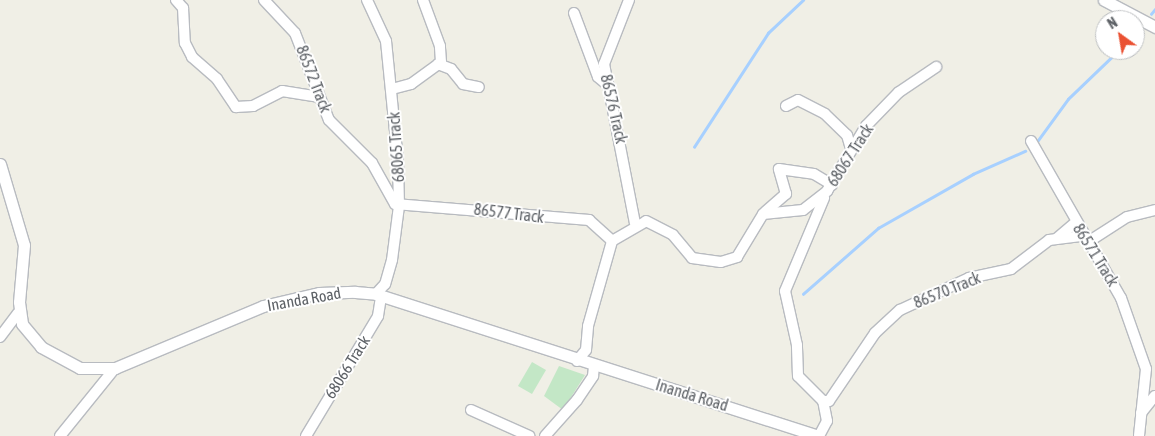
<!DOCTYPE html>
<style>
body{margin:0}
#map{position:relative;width:1155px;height:436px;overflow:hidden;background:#f0efe6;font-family:"Asap Condensed",sans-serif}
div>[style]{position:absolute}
.green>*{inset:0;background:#c3e7c6}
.stream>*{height:2.5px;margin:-1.25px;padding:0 1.25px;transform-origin:1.25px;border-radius:1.25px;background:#a7d0ff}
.roads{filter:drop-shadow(1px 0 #b8bbc0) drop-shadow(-1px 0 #b8bbc0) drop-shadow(0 1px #b8bbc0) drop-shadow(0 -1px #b8bbc0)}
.minor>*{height:10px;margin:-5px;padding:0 5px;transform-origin:5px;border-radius:5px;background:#fff}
.tertiary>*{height:11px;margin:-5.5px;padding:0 5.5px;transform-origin:5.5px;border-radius:5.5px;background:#fff}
span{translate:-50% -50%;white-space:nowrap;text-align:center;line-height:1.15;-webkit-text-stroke:4px #fff;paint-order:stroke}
.street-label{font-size:16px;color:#5d6166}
.north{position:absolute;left:1095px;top:10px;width:50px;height:50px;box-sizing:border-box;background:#fff;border:1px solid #bec0c2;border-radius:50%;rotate:328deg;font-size:14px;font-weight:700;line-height:20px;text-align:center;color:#5d6166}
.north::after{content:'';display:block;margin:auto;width:18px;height:22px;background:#ea5132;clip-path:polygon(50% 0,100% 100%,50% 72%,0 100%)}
</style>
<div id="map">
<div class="green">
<div style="clip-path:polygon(532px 362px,546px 370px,532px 394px,518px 386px)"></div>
<div style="clip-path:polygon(559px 366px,585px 375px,563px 410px,544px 396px)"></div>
</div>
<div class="stream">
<div style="left:1151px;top:14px;width:6px;rotate:-51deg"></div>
<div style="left:1135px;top:34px;width:11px;rotate:-52deg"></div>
<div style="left:1036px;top:143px;width:54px;rotate:-54deg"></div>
<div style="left:1068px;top:99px;width:71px;rotate:-43.9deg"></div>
<div style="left:694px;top:147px;width:136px;rotate:-57deg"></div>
<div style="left:768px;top:33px;width:48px;rotate:-43.3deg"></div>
<div style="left:803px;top:294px;width:100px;rotate:-41.3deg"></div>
<div style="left:878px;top:228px;width:109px;rotate:-29.6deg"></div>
<div style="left:973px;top:174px;width:57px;rotate:-23.9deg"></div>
</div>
<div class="roads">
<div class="minor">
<div style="left:176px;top:0;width:11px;rotate:49deg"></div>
<div style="left:183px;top:8px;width:35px;rotate:87deg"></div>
<div style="left:185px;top:43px;width:16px;rotate:63deg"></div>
<div style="left:192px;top:57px;width:33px;rotate:41deg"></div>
<div style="left:217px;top:79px;width:34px;rotate:56deg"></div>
<div style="left:236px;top:107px;width:17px;rotate:-3deg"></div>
<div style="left:253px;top:106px;width:33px;rotate:-27deg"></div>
<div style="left:282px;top:91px;width:38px;rotate:9deg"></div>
<div style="left:264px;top:0;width:45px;rotate:46.8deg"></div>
<div style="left:295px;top:33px;width:93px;rotate:68.7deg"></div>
<div style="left:329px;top:120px;width:61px;rotate:45deg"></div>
<div style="left:372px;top:163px;width:47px;rotate:60.7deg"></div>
<div style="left:395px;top:204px;width:195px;rotate:4.7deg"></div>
<div style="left:589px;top:220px;width:31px;rotate:42deg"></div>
<div style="left:367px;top:0;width:45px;rotate:65.1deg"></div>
<div style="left:386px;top:41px;width:122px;rotate:84.3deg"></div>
<div style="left:398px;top:162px;width:44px;rotate:88.7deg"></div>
<div style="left:399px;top:206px;width:54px;rotate:97.4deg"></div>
<div style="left:392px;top:260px;width:25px;rotate:106deg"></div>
<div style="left:385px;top:284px;width:13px;rotate:132deg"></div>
<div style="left:629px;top:0;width:69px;rotate:111.3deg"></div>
<div style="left:604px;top:64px;width:162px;rotate:79deg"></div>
<div style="left:574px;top:13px;width:68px;rotate:69.4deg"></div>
<div style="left:598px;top:77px;width:16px;rotate:40deg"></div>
<div style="left:438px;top:64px;width:14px;rotate:21deg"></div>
<div style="left:451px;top:69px;width:19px;rotate:51deg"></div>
<div style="left:463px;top:84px;width:16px;rotate:11deg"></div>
<div style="left:392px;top:89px;width:20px;rotate:-15deg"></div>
<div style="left:411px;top:84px;width:37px;rotate:-36deg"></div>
<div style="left:441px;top:62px;width:16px;rotate:-94deg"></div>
<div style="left:440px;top:46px;width:49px;rotate:-110.3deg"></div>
<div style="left:786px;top:106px;width:13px;rotate:-27deg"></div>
<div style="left:798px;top:100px;width:30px;rotate:27deg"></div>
<div style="left:825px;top:114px;width:30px;rotate:44deg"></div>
<div style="left:847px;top:135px;width:15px;rotate:74deg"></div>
<div style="left:1031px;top:141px;width:181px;rotate:60.2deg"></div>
<div style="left:1121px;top:298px;width:75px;rotate:70.6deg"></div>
<div style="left:1146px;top:369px;width:67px;rotate:96deg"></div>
<div style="left:765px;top:212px;width:28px;rotate:-41deg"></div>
<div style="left:786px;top:194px;width:26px;rotate:-106deg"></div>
<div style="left:779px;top:169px;width:35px;rotate:8deg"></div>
<div style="left:814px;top:174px;width:21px;rotate:31deg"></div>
<div style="left:1056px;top:239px;width:25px;rotate:-40deg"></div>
<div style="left:1088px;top:242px;width:46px;rotate:-32.7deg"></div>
<div style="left:1127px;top:217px;width:29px;rotate:-14deg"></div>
<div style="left:0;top:337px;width:30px;rotate:-53deg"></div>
<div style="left:577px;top:361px;width:14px;rotate:-51deg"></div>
<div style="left:586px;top:350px;width:24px;rotate:-85deg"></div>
<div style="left:588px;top:326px;width:88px;rotate:-74.2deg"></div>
<div style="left:612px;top:241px;width:39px;rotate:-30deg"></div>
<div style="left:646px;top:221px;width:30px;rotate:27deg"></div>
<div style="left:673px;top:235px;width:30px;rotate:50deg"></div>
<div style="left:692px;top:258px;width:29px;rotate:8deg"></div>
<div style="left:721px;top:262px;width:17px;rotate:-17deg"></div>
<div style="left:737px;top:257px;width:50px;rotate:-58.8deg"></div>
<div style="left:763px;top:214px;width:40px;rotate:-5.7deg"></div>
<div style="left:803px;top:210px;width:31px;rotate:-38deg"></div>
<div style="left:827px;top:191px;width:76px;rotate:-59deg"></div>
<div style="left:866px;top:126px;width:47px;rotate:-45.9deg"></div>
<div style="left:899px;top:92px;width:45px;rotate:-34deg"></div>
<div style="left:823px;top:401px;width:35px;rotate:-135deg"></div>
<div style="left:798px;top:376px;width:31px;rotate:-92deg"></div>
<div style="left:797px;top:345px;width:55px;rotate:-102.5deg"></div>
<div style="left:785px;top:291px;width:101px;rotate:-67.2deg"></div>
<div style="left:471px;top:410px;width:64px;rotate:24.1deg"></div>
<div style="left:1141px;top:413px;width:22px;rotate:-51deg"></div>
<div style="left:60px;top:436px;width:87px;rotate:-51deg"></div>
<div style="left:306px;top:436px;width:140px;rotate:-59deg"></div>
<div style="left:378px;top:316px;width:20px;rotate:-81deg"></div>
<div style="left:545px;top:436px;width:48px;rotate:-48.4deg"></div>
<div style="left:577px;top:400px;width:29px;rotate:-56deg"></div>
<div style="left:593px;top:376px;width:10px;rotate:-84deg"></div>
<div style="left:819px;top:436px;width:17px;rotate:-62deg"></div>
<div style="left:827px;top:421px;width:20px;rotate:-101deg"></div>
<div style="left:823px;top:401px;width:6px"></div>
<div style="left:829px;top:401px;width:82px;rotate:-55.9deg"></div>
<div style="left:875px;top:333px;width:34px;rotate:-43deg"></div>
<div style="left:900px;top:310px;width:76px;rotate:-24.9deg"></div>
<div style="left:969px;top:278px;width:43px;rotate:-12.1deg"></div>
<div style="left:1011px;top:269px;width:48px;rotate:-37.3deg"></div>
<div style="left:1049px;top:240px;width:34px;rotate:-7deg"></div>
</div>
<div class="tertiary">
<div style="left:1104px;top:0;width:58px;rotate:27.9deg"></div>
<div style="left:0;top:164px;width:84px;rotate:73.5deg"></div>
<div style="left:24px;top:245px;width:57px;rotate:95deg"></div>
<div style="left:19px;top:302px;width:22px;rotate:82deg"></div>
<div style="left:22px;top:324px;width:30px;rotate:50deg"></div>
<div style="left:41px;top:347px;width:44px;rotate:28.3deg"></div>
<div style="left:80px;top:368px;width:35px"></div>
<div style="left:115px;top:368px;width:160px;rotate:-22.7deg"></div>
<div style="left:263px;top:306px;width:57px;rotate:-13.1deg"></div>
<div style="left:319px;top:293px;width:36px;rotate:-2deg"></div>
<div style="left:355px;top:292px;width:21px;rotate:5deg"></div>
<div style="left:376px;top:294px;width:463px;rotate:17.8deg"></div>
</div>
</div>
<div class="street-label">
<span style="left:314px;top:79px;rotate:69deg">86572 Track</span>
<span style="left:614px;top:109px;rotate:77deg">86576 Track</span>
<span style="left:396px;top:147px;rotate:-94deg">68065 Track</span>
<span style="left:850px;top:155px;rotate:-57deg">68067 Track</span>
<span style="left:509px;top:213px;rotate:7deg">86577 Track</span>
<span style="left:1096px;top:255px;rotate:58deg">86571 Track</span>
<span style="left:947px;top:290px;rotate:-22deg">86570 Track</span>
<span style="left:304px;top:299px;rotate:-10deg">Inanda Road</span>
<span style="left:347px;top:367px;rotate:-58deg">68066 Track</span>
<span style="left:692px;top:395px;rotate:17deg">Inanda Road</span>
</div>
<div class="north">N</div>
</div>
